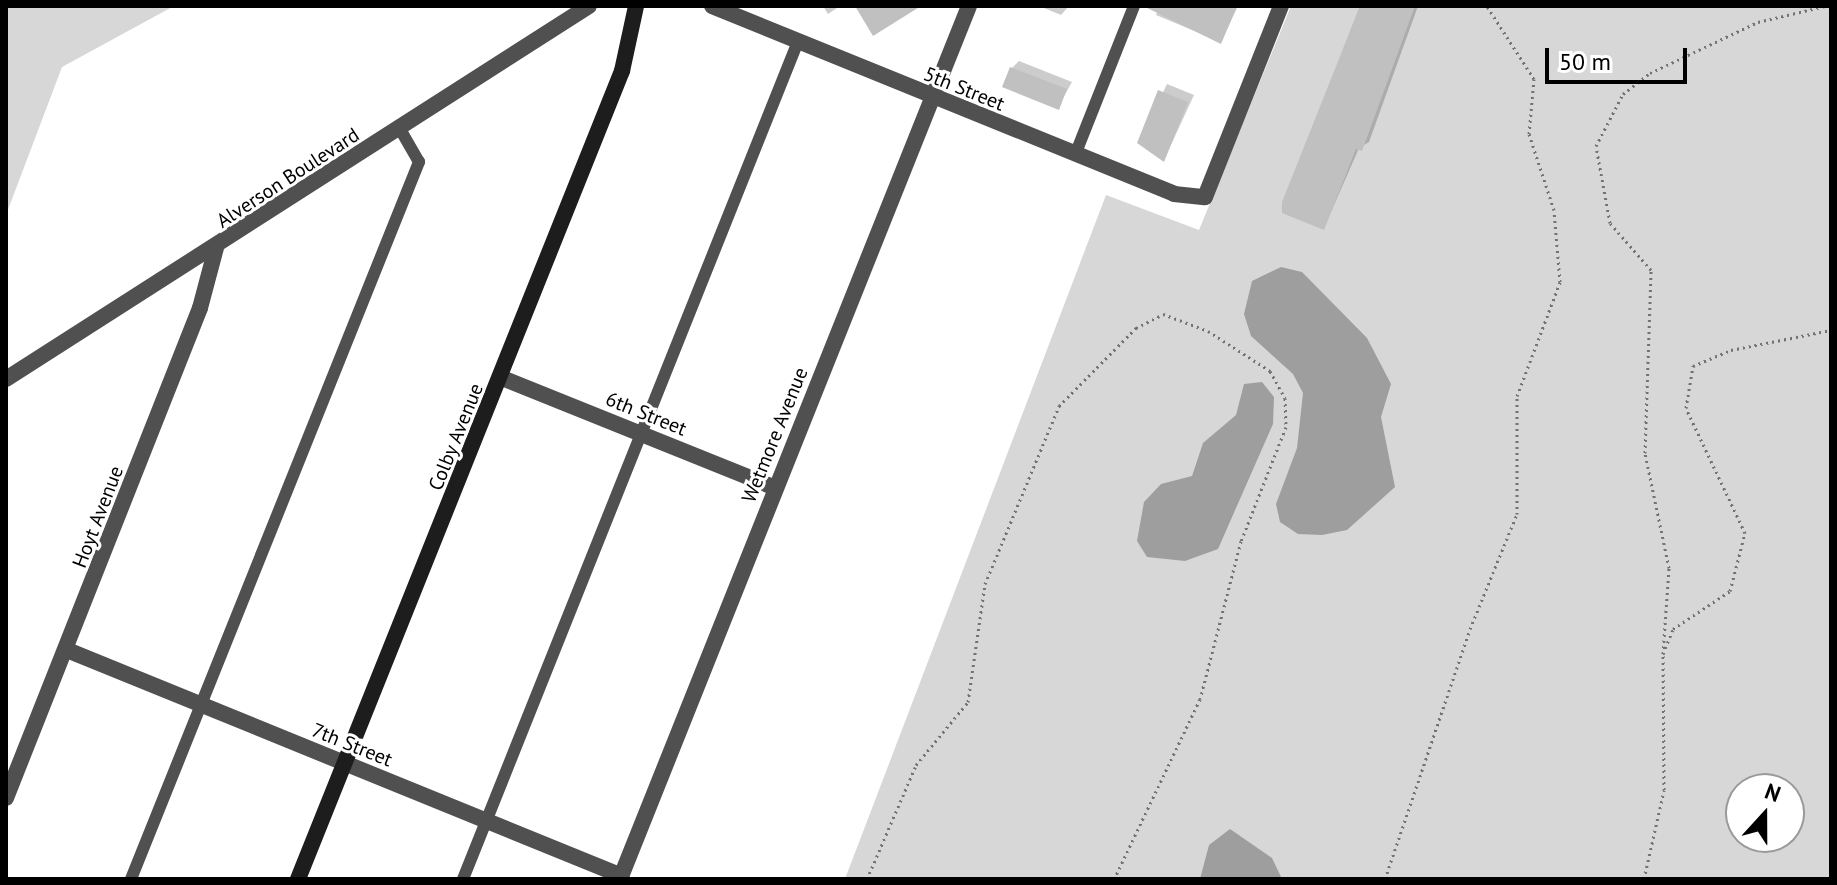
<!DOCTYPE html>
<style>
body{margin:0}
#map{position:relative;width:1837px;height:885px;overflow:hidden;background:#fff;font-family:"PT Sans",sans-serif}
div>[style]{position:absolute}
.green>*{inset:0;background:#d7d7d7}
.water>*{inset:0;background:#9e9e9e}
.shadow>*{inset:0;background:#0003}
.building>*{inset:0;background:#c0c0c0}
.path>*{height:3px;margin-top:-1.5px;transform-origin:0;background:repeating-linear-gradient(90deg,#727272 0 2px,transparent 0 6px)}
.service>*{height:12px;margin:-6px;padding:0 6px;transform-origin:6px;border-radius:6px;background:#505050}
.minor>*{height:16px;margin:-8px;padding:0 8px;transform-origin:8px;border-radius:8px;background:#505050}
.tertiary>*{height:16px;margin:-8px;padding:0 8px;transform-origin:8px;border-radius:8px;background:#505050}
.secondary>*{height:16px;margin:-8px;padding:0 8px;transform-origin:8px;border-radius:8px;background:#1d1d1d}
span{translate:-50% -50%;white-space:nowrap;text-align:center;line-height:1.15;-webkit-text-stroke:6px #fff;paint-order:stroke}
.street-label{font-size:20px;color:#000}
.frame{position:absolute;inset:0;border:8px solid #000;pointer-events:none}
.north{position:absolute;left:1725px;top:773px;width:80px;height:80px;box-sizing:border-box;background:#fff;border:2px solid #999;border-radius:50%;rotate:21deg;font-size:22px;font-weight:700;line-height:32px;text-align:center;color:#000}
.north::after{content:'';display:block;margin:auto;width:28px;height:36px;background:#000;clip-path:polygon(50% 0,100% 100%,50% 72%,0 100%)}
.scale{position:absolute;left:1545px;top:48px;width:142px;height:36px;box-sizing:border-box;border:4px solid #000;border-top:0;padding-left:10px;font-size:24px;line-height:28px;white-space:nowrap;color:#000;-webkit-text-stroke:6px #fff;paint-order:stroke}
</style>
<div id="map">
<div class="green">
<div style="clip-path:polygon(6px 6px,174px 6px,62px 67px,6px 215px)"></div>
<div style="clip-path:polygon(evenodd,1291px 6px,1831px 6px,1831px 879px,845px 879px,1106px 195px,1199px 230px,1291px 6px,1741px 789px,1789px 789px,1789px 837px,1741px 837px,1741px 789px)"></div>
</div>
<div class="water">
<div style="clip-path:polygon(1281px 267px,1302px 272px,1367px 338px,1391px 384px,1381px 417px,1395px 487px,1347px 530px,1322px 535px,1298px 534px,1280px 522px,1276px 504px,1297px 448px,1303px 393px,1293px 374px,1251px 336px,1244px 314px,1252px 281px)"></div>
<div style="clip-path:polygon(1262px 382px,1274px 397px,1273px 424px,1218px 549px,1185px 561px,1147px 557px,1137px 541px,1144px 502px,1161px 484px,1192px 476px,1203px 443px,1236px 415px,1244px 384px)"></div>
<div style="clip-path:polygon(1230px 829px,1272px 858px,1282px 879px,1200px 879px,1209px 845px)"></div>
</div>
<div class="shadow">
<div style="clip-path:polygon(823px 6px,840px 6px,828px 14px)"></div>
<div style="clip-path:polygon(1039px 6px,1069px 6px,1061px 15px)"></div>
<div style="clip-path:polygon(1160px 6px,1238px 6px,1221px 42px,1156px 15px)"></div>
<div style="clip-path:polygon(1360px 6px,1418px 6px,1369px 142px,1359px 148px,1324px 228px,1284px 203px)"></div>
<div style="clip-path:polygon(1019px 61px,1072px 82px,1058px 107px,1012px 68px)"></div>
<div style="clip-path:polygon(1167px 84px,1194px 95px,1164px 160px,1139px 143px)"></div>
</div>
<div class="building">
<div style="clip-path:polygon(855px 6px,921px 6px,873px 36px)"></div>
<div style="clip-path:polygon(1143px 6px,1237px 6px,1221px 44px)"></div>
<div style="clip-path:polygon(1360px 6px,1415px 6px,1362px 151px,1356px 149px,1324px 230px,1282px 213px,1282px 202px)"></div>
<div style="clip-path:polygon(1010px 67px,1067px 89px,1059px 110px,1002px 87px)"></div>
<div style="clip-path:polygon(1158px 90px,1188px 102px,1164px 162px,1137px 143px)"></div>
</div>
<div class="path">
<div style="left:1663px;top:654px;width:86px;rotate:-86deg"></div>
<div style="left:1669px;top:568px;width:117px;rotate:-101.8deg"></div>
<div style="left:1645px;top:453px;width:183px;rotate:-88.1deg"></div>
<div style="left:1651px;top:270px;width:62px;rotate:-131.1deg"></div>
<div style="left:1610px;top:223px;width:78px;rotate:-100.3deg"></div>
<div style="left:1596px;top:146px;width:59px;rotate:-62.6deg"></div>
<div style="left:1623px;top:94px;width:34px;rotate:-38deg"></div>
<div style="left:1650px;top:73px;width:119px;rotate:-25.3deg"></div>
<div style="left:1758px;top:22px;width:69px;rotate:-13.4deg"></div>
<div style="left:867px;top:879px;width:124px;rotate:-66.7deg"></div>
<div style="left:916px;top:765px;width:82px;rotate:-50.5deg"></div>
<div style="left:968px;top:702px;width:119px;rotate:-81.8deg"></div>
<div style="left:985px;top:584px;width:193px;rotate:-67.4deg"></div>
<div style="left:1059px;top:406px;width:110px;rotate:-45.4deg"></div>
<div style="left:1136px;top:328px;width:30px;rotate:-27deg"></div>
<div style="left:1163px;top:314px;width:48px;rotate:20.7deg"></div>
<div style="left:1208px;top:331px;width:74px;rotate:32.8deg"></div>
<div style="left:1270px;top:371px;width:31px;rotate:61deg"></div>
<div style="left:1285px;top:398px;width:29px;rotate:88deg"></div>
<div style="left:1286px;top:427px;width:123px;rotate:111.5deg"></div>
<div style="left:1241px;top:541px;width:163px;rotate:104.5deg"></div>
<div style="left:1200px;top:699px;width:199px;rotate:115.5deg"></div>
<div style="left:1385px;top:879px;width:264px;rotate:-71.2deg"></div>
<div style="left:1470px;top:629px;width:124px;rotate:-67.8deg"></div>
<div style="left:1517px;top:514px;width:118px;rotate:-90deg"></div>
<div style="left:1517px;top:396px;width:122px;rotate:-69.3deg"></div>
<div style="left:1560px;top:282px;width:72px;rotate:-94.8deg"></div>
<div style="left:1554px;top:210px;width:80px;rotate:-108.2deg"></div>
<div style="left:1529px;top:134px;width:55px;rotate:-84.8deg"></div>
<div style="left:1534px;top:79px;width:87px;rotate:-122.8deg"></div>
<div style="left:1644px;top:879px;width:91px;rotate:-77.3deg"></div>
<div style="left:1664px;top:790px;width:136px;rotate:-90.4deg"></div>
<div style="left:1663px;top:654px;width:27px;rotate:-68deg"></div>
<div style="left:1673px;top:629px;width:69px;rotate:-33.7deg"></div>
<div style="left:1730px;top:591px;width:60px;rotate:-75.5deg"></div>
<div style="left:1745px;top:533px;width:138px;rotate:-115.3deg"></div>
<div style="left:1686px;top:408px;width:43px;rotate:-80.5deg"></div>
<div style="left:1693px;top:366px;width:41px;rotate:-22.8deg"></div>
<div style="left:1731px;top:350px;width:102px;rotate:-11.3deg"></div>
</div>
<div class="service">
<div style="left:1075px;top:155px;width:160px;rotate:-68.4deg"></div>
<div style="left:131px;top:879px;width:773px;rotate:-68.12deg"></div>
<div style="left:419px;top:162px;width:38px;rotate:-120deg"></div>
<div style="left:463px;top:879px;width:899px;rotate:-68.2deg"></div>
</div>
<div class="minor">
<div style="left:712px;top:6px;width:499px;rotate:22.1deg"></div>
<div style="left:1174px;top:194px;width:31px;rotate:6deg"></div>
<div style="left:1205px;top:197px;width:206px;rotate:-68.3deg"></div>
<div style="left:502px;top:378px;width:294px;rotate:21.9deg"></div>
<div style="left:67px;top:650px;width:599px;rotate:22.16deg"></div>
<div style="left:620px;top:879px;width:940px;rotate:-68.21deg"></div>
</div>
<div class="tertiary">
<div style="left:6px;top:379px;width:692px;rotate:-32.61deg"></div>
<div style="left:6px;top:798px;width:527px;rotate:-68.4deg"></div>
<div style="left:200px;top:308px;width:62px;rotate:-75.1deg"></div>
</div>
<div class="secondary">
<div style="left:298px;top:879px;width:871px;rotate:-68.15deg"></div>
<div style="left:622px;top:71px;width:66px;rotate:-77.8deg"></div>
</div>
<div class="street-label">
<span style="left:964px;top:89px;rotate:22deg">5th Street</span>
<span style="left:288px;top:178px;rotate:-33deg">Alverson Boulevard</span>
<span style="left:646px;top:414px;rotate:22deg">6th Street</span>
<span style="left:775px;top:435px;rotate:-68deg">Wetmore Avenue</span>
<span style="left:456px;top:437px;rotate:-68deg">Colby Avenue</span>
<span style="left:98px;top:517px;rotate:-69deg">Hoyt Avenue</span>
<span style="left:352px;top:745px;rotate:22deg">7th Street</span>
</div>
<div class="frame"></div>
<div class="north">N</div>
<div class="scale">50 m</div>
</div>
